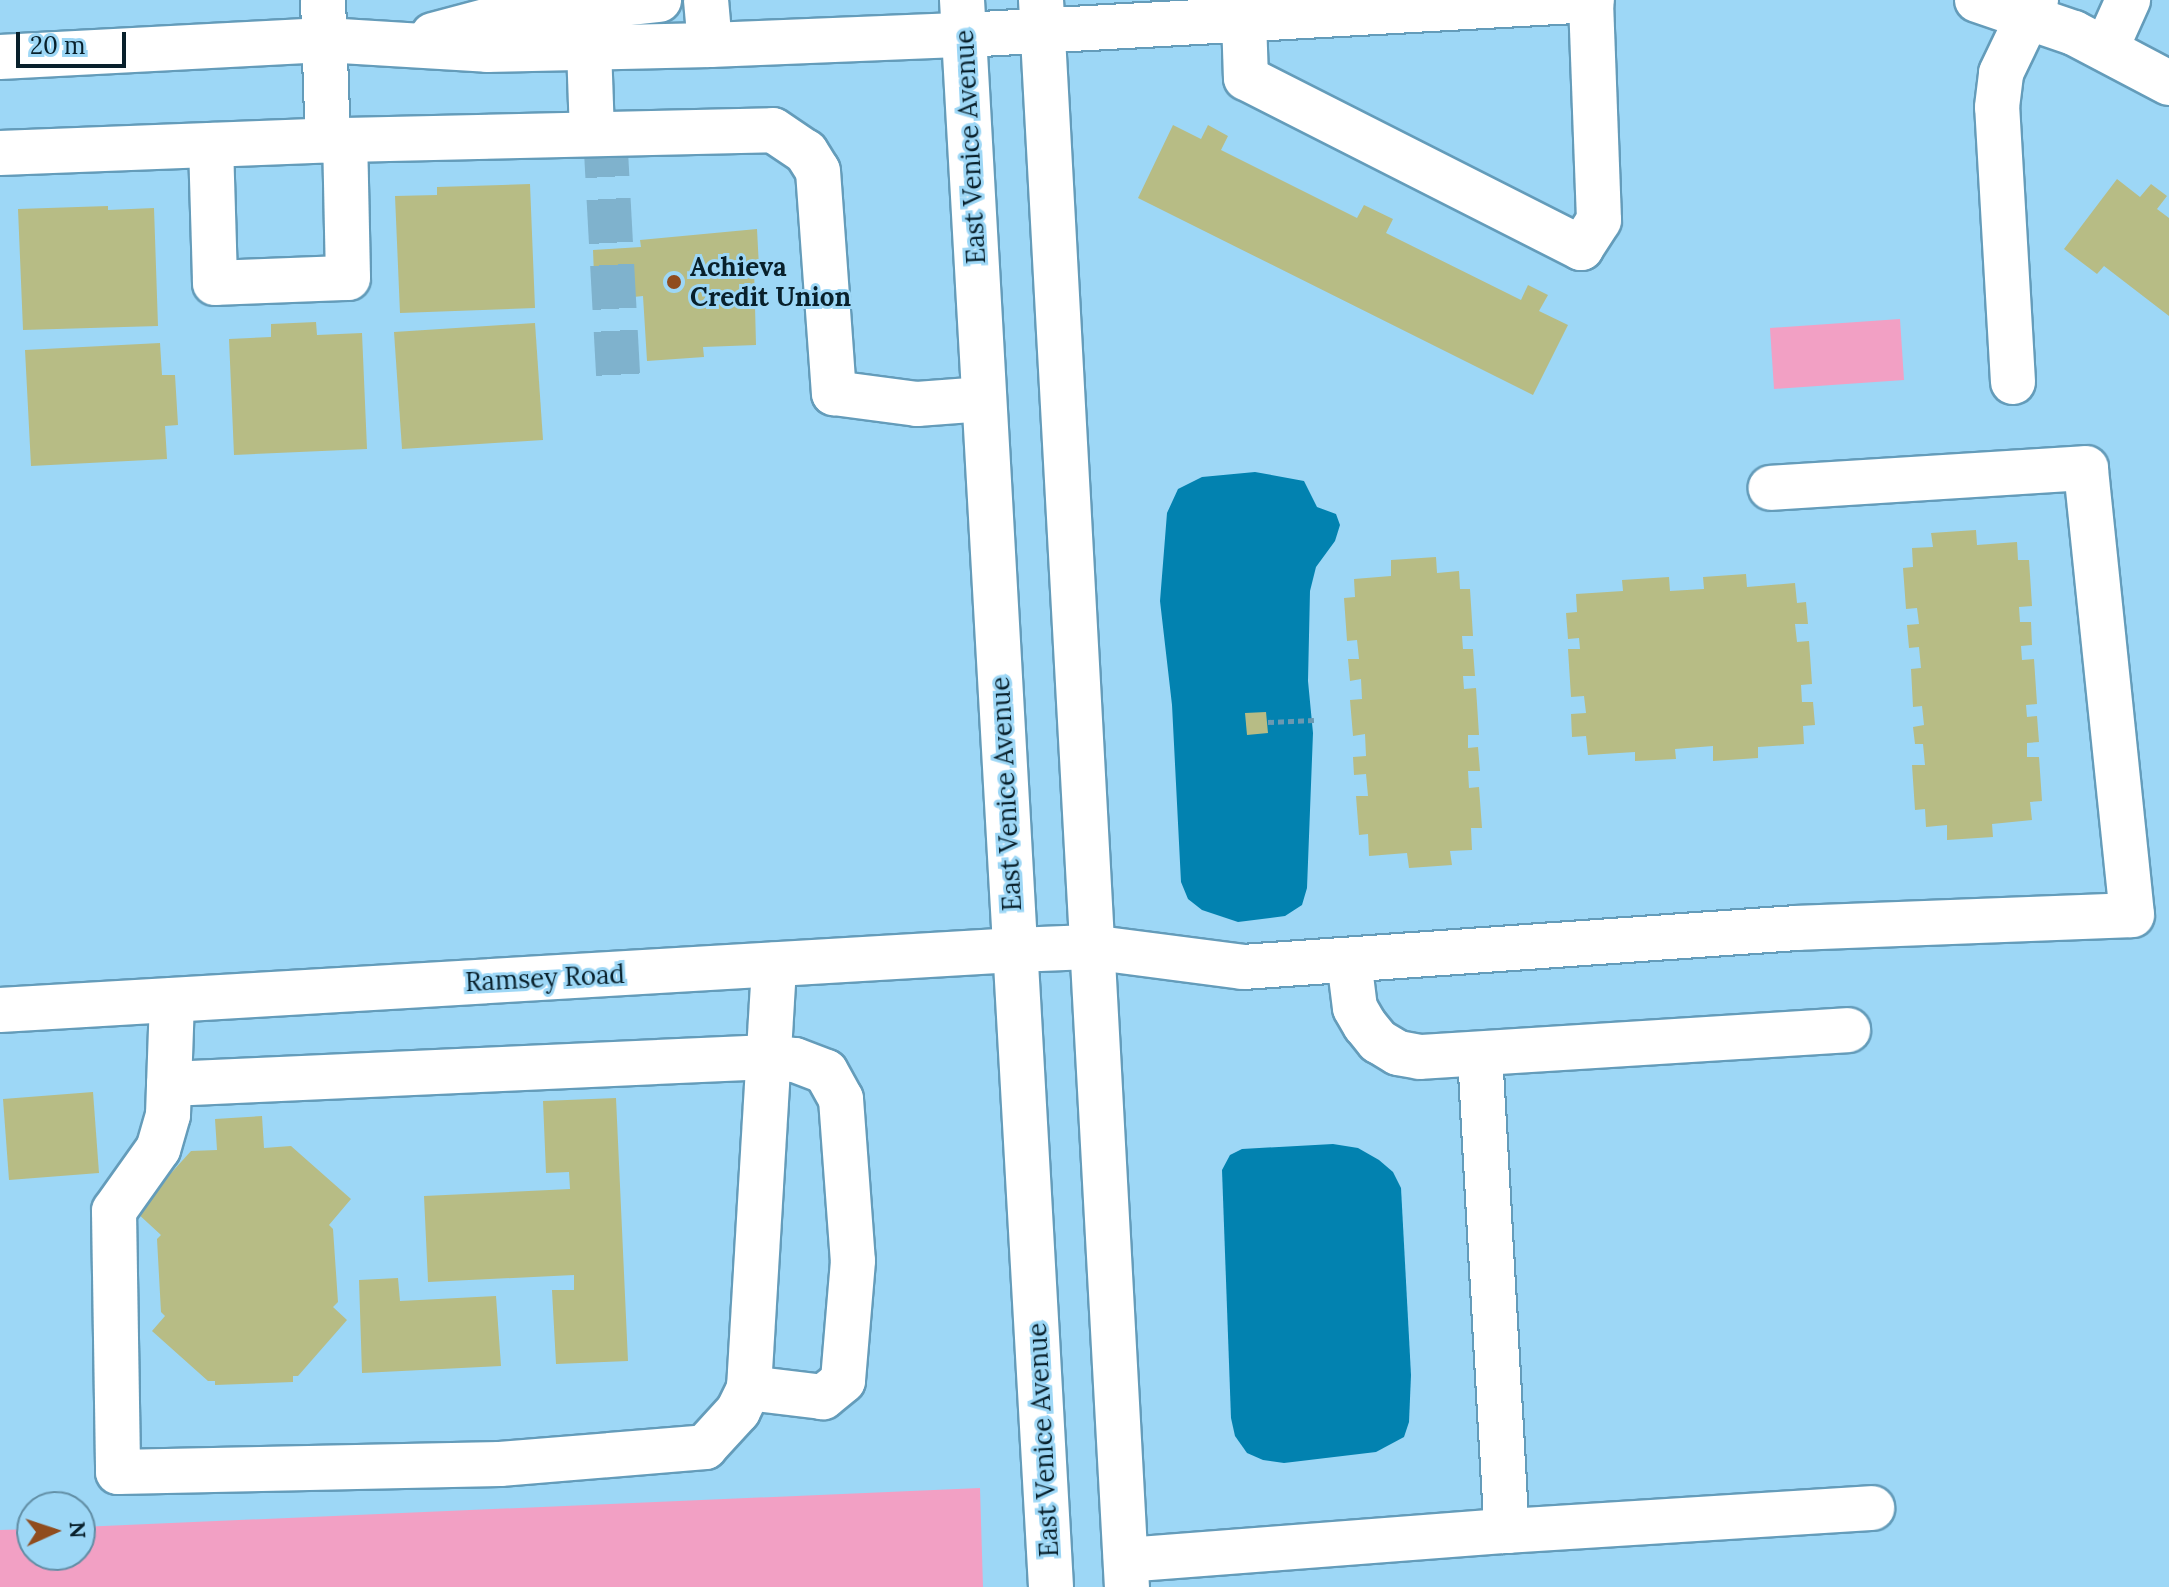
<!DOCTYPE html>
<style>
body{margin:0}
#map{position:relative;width:2169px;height:1587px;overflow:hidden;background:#9dd7f6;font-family:Lora,serif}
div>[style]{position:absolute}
.green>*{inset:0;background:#f2a0c4}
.water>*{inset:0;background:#0282b0}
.building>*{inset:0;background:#b7bc85}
.minor-tunnel>*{height:44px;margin-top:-22px;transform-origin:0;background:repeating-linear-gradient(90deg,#7fb2cd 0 44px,transparent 0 66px)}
.path>*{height:5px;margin-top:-2.5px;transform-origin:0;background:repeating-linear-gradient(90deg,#6a99b1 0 6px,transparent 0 10px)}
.roads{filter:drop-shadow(2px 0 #649cba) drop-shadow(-2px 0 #649cba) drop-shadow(0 2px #649cba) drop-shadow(0 -2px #649cba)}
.minor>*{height:44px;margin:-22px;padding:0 22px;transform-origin:22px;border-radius:22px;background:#fff}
.major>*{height:44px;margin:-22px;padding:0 22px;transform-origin:22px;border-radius:22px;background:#fff}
.dots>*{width:22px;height:22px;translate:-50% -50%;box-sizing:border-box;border:4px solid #9dd7f6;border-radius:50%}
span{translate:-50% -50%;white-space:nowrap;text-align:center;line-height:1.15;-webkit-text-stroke:6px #9dd7f6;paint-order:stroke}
.street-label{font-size:26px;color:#08202b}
.poi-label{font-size:26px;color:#08202b;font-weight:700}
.left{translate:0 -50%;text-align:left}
.north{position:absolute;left:16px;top:1491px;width:80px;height:80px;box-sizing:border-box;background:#9dd7f6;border:2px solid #618ea5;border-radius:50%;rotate:87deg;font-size:22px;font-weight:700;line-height:32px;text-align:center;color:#08202b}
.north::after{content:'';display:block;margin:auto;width:28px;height:36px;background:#904c1e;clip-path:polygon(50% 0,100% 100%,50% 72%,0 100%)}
.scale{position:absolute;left:16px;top:32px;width:110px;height:36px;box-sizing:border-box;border:4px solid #08202b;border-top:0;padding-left:10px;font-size:24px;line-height:28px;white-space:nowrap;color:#08202b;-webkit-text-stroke:6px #9dd7f6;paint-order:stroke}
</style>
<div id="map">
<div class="green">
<div style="clip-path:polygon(1900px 319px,1904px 380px,1774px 389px,1770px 328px)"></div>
<div style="clip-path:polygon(980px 1488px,983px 1587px,0 1587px,0 1530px,32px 1529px,32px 1555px,80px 1555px,80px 1527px)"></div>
</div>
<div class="water">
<div style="clip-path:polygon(1255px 472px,1304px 481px,1317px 507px,1336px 514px,1340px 525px,1335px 541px,1316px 567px,1310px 591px,1308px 681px,1313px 733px,1307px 888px,1302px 905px,1285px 916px,1238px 922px,1202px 910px,1188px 899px,1181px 882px,1172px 705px,1160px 601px,1167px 513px,1178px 489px,1202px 477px)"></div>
<div style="clip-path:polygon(1333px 1144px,1358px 1148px,1379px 1160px,1393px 1172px,1401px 1188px,1411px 1375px,1409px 1422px,1404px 1437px,1376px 1452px,1284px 1463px,1263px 1460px,1247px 1453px,1235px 1436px,1231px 1418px,1222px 1170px,1230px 1155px,1242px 1149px)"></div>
</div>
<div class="building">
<div style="clip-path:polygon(1173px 125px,1201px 139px,1208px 125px,1228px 136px,1221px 150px,1357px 218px,1364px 205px,1393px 219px,1386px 233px,1521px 300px,1528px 285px,1548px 295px,1539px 311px,1568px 325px,1533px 395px,1138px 198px)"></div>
<div style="clip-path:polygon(2117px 179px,2140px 197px,2151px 184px,2167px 196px,2157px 209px,2169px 218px,2169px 316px,2104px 266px,2097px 274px,2064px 249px)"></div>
<div style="clip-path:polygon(530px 184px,535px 308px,400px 313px,395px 196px,437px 195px,437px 187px)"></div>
<div style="clip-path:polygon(108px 206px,108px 210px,154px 208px,158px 326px,23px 330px,18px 209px)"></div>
<div style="clip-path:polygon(757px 229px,759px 267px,754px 267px,756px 345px,703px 347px,704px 357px,647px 361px,643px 296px,595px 301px,593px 250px,641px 247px,640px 240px)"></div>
<div style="clip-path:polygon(316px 322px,317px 335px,362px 333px,367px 449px,234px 455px,229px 339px,271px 337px,271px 324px)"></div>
<div style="clip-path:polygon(535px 323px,543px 440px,402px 449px,394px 332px)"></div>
<div style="clip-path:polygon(160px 343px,162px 375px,175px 375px,178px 425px,165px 426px,167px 459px,31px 466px,25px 350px)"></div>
<div style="clip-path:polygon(1976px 530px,1977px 545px,2017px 542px,2018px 560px,2029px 560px,2032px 606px,2019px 607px,2020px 622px,2031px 622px,2032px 645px,2021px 646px,2022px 660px,2034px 659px,2037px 704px,2026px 705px,2027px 717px,2037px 716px,2039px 742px,2027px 743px,2027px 757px,2039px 757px,2042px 801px,2030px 802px,2032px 820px,1992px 824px,1993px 837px,1947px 840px,1947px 825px,1926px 827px,1925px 809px,1915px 810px,1912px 765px,1925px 765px,1923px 744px,1915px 744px,1913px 727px,1924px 725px,1922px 706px,1913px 707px,1911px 669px,1921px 668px,1919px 647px,1909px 648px,1907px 625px,1919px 624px,1917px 608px,1906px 609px,1903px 568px,1913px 567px,1912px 548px,1933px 547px,1931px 533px)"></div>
<div style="clip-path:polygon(1436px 557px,1437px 573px,1459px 571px,1460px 589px,1470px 589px,1473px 636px,1462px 636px,1463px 649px,1473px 649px,1475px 676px,1463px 676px,1464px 689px,1476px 688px,1479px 735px,1468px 735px,1468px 748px,1478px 747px,1480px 771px,1468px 771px,1469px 788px,1479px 787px,1482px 828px,1471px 828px,1472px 850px,1450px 851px,1452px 865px,1409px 868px,1407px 853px,1369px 856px,1368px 834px,1359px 835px,1356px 796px,1368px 796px,1366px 774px,1354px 775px,1353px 757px,1366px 756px,1365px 734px,1353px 736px,1350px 700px,1362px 699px,1361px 679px,1350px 681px,1348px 659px,1359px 659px,1357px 640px,1347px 641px,1344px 598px,1355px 597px,1354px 579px,1391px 576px,1391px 560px)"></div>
<div style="clip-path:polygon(1746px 574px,1747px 587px,1795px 583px,1797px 603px,1806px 602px,1808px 624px,1795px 624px,1797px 642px,1809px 641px,1812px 684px,1801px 685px,1802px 702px,1813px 702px,1815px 725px,1803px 726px,1804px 744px,1758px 747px,1758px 758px,1713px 761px,1713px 746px,1675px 749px,1676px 759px,1635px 761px,1635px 752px,1588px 755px,1586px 736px,1572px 737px,1571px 714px,1586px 713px,1584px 696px,1571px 697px,1568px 649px,1580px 649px,1579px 638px,1568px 639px,1566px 613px,1577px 612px,1576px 594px,1623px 591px,1622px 580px,1669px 577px,1670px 591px,1704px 589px,1703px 577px)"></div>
<div style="clip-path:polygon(1266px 712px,1268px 733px,1247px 735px,1245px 713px)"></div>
<div style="clip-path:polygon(93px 1092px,99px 1173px,9px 1180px,3px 1099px)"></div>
<div style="clip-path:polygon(616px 1098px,628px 1361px,556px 1364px,552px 1290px,574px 1290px,574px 1275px,428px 1282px,424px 1196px,570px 1189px,569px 1172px,546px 1173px,543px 1101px)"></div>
<div style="clip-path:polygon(262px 1116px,264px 1148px,291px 1146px,351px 1199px,329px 1225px,333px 1229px,338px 1302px,333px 1307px,347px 1320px,298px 1376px,293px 1376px,293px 1382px,215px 1385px,215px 1381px,208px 1381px,152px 1331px,165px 1316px,161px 1312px,157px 1239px,161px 1235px,136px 1212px,191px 1151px,217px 1150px,215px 1119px)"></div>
<div style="clip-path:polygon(398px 1278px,400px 1301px,496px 1296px,501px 1366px,362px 1373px,359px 1280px)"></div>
</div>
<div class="minor-tunnel">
<div style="left:605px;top:133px;width:256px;rotate:86.9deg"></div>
</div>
<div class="path">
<div style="left:1268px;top:722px;width:46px;rotate:-2.5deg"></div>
</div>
<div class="roads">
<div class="minor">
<div style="left:323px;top:0;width:141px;rotate:88deg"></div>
<div style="left:706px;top:0;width:45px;rotate:84.9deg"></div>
<div style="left:1977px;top:0;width:102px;rotate:18.8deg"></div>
<div style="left:2074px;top:33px;width:107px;rotate:27.8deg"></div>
<div style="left:588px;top:19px;width:114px;rotate:88deg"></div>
<div style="left:1244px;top:19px;width:59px;rotate:88.1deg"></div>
<div style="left:1246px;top:78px;width:376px;rotate:26.9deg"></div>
<div style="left:1581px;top:248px;width:33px;rotate:-57deg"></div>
<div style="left:1599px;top:220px;width:220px;rotate:-92.1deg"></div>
<div style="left:433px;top:35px;width:69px;rotate:-15deg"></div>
<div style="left:500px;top:17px;width:160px;rotate:-6.1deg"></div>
<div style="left:2106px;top:49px;width:54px;rotate:-65.8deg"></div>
<div style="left:0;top:57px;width:325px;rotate:-3deg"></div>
<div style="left:325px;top:40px;width:162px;rotate:3.5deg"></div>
<div style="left:487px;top:50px;width:223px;rotate:-1.3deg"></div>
<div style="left:710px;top:45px;width:254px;rotate:-2.3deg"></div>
<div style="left:964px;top:35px;width:629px;rotate:-3.19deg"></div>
<div style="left:211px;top:145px;width:138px;rotate:88.3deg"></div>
<div style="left:215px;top:283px;width:133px;rotate:-2.2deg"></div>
<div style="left:348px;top:278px;width:138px;rotate:-91.2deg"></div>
<div style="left:0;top:153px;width:345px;rotate:-2.2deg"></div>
<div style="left:345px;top:140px;width:428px;rotate:-1.3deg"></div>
<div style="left:773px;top:130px;width:40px;rotate:34deg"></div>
<div style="left:806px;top:152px;width:22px;rotate:58deg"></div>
<div style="left:818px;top:171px;width:223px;rotate:85.9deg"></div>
<div style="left:834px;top:393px;width:84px;rotate:7.5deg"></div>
<div style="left:917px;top:404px;width:67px;rotate:-4.3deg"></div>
<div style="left:2013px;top:382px;width:275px;rotate:-93.3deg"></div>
<div style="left:1997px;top:107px;width:34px;rotate:-83deg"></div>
<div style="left:2001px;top:73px;width:81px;rotate:-64.4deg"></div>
<div style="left:1349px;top:960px;width:48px;rotate:82.9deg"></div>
<div style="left:1355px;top:1008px;width:20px;rotate:60deg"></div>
<div style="left:1365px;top:1025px;width:21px;rotate:51deg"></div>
<div style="left:1378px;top:1041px;width:23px;rotate:31deg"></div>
<div style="left:1398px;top:1053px;width:22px;rotate:10deg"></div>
<div style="left:1420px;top:1057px;width:429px;rotate:-3.6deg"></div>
<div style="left:172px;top:1000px;width:115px;rotate:92deg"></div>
<div style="left:168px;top:1115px;width:35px;rotate:106deg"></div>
<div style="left:158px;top:1149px;width:76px;rotate:125.4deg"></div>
<div style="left:114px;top:1211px;width:261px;rotate:89.1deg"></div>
<div style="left:118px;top:1472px;width:382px;rotate:-1.2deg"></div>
<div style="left:500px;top:1464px;width:206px;rotate:-4.7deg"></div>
<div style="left:705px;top:1447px;width:49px;rotate:-47.5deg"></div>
<div style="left:738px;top:1411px;width:25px;rotate:-64deg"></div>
<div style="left:749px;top:1388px;width:424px;rotate:-86.6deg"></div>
<div style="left:0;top:1010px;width:1017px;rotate:-3.38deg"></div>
<div style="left:1015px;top:950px;width:75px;rotate:-2.3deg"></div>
<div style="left:1090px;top:947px;width:154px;rotate:7.4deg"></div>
<div style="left:1243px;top:967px;width:555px;rotate:-4.03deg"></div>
<div style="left:1797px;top:928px;width:335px;rotate:-2.2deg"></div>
<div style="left:2132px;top:915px;width:449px;rotate:-95.9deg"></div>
<div style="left:2086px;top:468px;width:316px;rotate:176.4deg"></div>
<div style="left:1480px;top:1054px;width:478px;rotate:86.8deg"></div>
<div style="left:1507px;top:1531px;width:366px;rotate:-3.6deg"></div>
<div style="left:169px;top:1084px;width:601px;rotate:-2.58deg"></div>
<div style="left:769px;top:1057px;width:26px;rotate:7deg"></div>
<div style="left:795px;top:1060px;width:33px;rotate:21deg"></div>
<div style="left:826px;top:1072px;width:31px;rotate:61deg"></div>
<div style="left:841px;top:1099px;width:162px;rotate:85.8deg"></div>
<div style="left:853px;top:1261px;width:120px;rotate:94.8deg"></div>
<div style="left:843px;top:1381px;width:26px;rotate:141deg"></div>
<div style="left:823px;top:1397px;width:75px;rotate:-173.1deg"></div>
<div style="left:1126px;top:1560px;width:382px;rotate:-4.4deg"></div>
</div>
<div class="major">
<div style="left:962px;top:0;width:1589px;rotate:86.79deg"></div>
<div style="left:1041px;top:0;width:1589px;rotate:86.9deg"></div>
</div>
</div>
<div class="dots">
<div style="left:674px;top:282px;background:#904c1e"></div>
</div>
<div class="street-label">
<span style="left:970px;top:147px;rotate:-93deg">East Venice Avenue</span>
<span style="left:1006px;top:794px;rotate:-93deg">East Venice Avenue</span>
<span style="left:545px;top:978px;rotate:-3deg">Ramsey Road</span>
<span style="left:1043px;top:1440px;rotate:-93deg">East Venice Avenue</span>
</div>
<div class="poi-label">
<span class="left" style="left:690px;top:282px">Achieva<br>Credit Union</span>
</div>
<div class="north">N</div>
<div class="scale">20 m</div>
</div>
